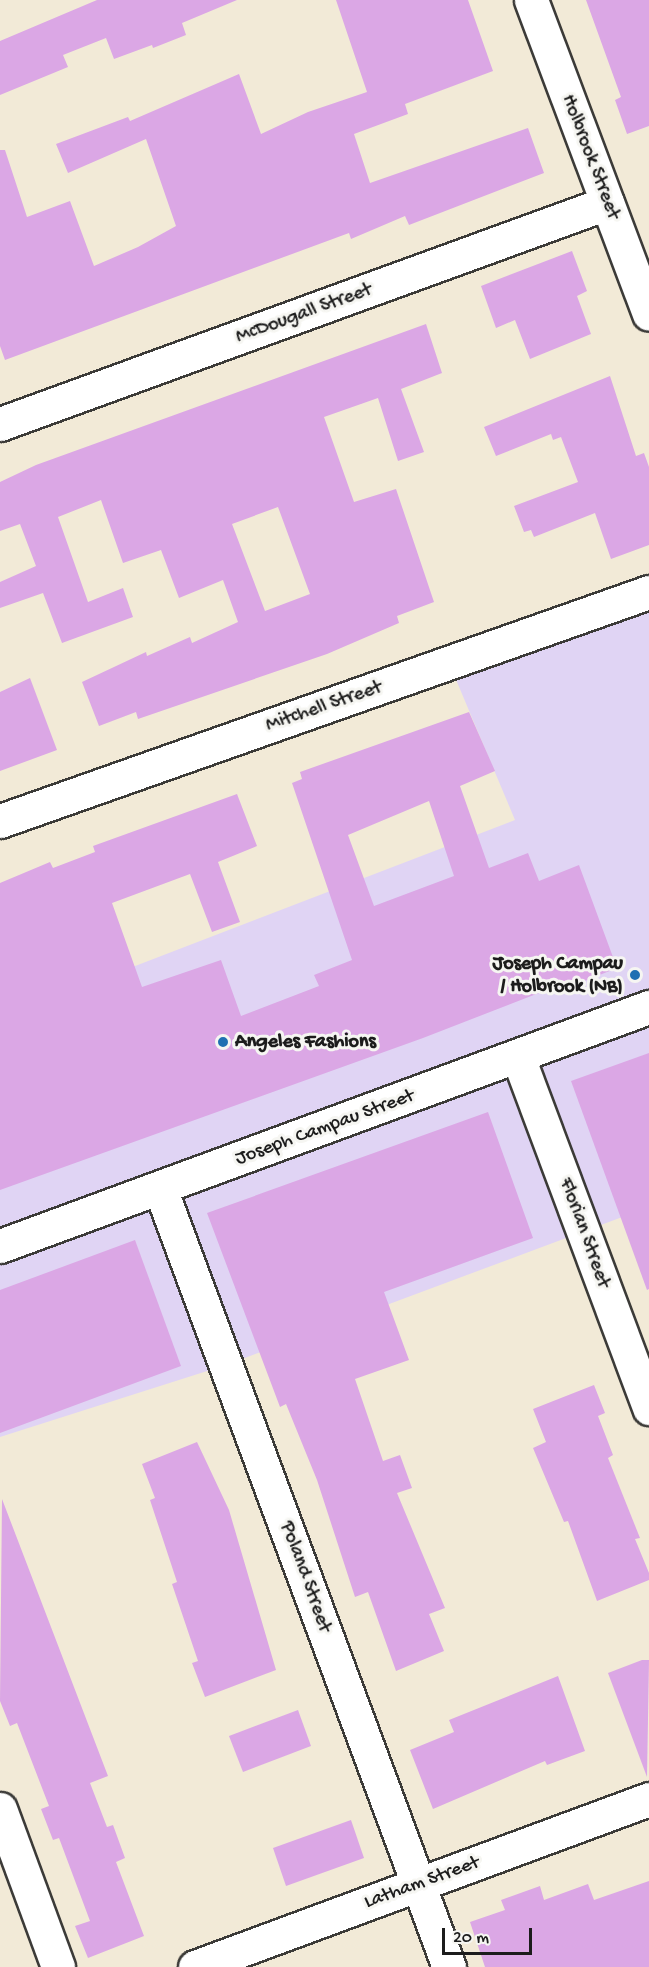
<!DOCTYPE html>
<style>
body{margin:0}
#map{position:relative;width:649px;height:1967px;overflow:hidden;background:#f2ead7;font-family:"Gochi Hand",sans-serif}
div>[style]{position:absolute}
.built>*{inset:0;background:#e0d4f4}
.building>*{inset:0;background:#dba7e5}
.roads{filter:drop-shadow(2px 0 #3c3b38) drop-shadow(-2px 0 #3c3b38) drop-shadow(0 2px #3c3b38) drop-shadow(0 -2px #3c3b38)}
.minor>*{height:33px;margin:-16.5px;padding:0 16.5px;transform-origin:16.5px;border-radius:16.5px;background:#fff}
.dots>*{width:16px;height:16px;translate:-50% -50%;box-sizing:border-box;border:3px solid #f6f6f2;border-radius:50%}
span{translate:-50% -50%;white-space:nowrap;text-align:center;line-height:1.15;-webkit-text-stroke:6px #f6f6f2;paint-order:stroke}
.street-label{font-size:20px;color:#1c1c1c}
.poi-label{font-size:20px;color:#1c1c1c;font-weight:700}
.right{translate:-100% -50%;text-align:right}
.left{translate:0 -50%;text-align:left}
.scale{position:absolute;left:442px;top:1928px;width:90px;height:27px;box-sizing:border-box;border:3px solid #1c1c1c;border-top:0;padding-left:8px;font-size:18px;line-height:21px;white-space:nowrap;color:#1c1c1c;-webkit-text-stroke:4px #f6f6f2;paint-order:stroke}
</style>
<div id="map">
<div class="built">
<div style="clip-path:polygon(649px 592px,649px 1207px,226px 1365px,0 1437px,0 1018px,515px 820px,449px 663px)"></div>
</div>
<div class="building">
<div style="clip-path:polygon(97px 0,237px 0,182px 23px,186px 35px,153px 48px,152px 45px,114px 59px,106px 38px,63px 55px,68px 67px,0 95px,0 41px)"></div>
<div style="clip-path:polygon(336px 0,468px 0,493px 71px,405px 104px,408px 114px,354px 134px,370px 183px,528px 128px,544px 173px,409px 225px,405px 216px,351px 239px,349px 233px,5px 360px,0 346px,0 150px,5px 150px,27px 217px,70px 201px,94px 266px,138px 247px,176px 226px,146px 139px,68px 173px,56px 144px,128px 117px,130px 121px,239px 74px,261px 134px,308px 112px,367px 92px)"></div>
<div style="clip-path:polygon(586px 0,649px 0,649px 126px,627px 134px,615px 100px,621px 97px)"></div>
<div style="clip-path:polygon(572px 251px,587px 291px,577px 296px,591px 334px,530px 359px,515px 320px,496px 328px,481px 286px)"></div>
<div style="clip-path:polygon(evenodd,426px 324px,442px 373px,401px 389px,424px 452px,398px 461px,378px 398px,324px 417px,354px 502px,396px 489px,434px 602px,397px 616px,399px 623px,327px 654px,138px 719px,136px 712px,99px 726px,82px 682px,146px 652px,147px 656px,190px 637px,192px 643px,238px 622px,223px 580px,179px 598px,161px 550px,123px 563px,101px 500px,58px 517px,88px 602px,123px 588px,133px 617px,62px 643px,43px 593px,0 608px,0 582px,36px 566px,20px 524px,0 531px,0 482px,36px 465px,426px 324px,278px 507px,310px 594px,265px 611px,232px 524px,278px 507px)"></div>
<div style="clip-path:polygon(610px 376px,636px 456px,644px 453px,649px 467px,649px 545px,611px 559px,595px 513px,534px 537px,531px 530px,524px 532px,514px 506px,578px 482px,561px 437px,553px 440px,551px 434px,496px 456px,484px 427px)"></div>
<div style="clip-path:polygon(30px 678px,57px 750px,0 771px,0 692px)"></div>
<div style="clip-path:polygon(evenodd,469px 712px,495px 771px,460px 786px,489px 868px,528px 853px,539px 881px,579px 865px,617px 968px,577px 984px,575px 979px,423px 1038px,0 1190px,0 883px,50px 862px,53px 868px,95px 852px,93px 846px,237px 794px,257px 846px,218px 862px,240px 922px,212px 932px,190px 874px,112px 903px,142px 987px,221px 960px,241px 1016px,319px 986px,314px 975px,352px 960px,292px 783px,302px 779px,300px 772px,469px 712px,429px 801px,454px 876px,374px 906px,348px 835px,429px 801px)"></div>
<div style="clip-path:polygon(649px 1053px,649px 1289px,647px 1290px,571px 1081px)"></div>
<div style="clip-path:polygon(488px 1112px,533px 1238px,384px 1292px,409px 1360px,355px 1379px,383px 1461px,400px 1455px,412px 1488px,397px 1493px,445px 1608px,429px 1614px,444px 1651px,396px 1671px,368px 1592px,355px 1597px,317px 1480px,286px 1404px,280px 1407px,207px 1213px)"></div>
<div style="clip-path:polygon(135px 1240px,181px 1366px,0 1433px,0 1290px)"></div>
<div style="clip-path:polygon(594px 1385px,605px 1413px,598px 1416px,613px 1455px,608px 1458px,640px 1538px,635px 1539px,649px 1573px,649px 1580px,597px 1601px,568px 1521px,564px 1522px,533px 1448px,546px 1442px,533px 1409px)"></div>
<div style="clip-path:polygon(197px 1442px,229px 1510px,276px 1670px,205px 1697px,192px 1663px,198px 1661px,172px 1584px,177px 1582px,150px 1500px,155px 1498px,142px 1464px)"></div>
<div style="clip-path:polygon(2px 1499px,108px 1776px,90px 1783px,107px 1827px,113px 1825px,125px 1858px,116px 1862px,144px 1936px,88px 1958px,75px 1926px,90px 1921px,59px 1838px,53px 1840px,41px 1809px,49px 1806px,17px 1723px,10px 1726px,0 1701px)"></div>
<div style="clip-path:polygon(642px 1660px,649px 1660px,647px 1777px,608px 1673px)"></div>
<div style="clip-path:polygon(558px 1676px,585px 1751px,547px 1765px,545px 1761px,433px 1809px,410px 1750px,454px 1732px,449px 1720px)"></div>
<div style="clip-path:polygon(298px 1710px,311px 1746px,243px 1772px,229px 1736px)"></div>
<div style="clip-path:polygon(351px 1820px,364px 1858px,286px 1886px,273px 1848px)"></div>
<div style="clip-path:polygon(649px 1881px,649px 1967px,485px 1967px,470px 1922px,505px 1910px,501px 1900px,540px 1886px,544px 1900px,588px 1884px,594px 1900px)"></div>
</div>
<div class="roads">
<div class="minor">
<div style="left:531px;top:0;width:335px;rotate:69.4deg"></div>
<div style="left:0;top:424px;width:646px;rotate:-20.01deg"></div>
<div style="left:0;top:821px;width:688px;rotate:-19.44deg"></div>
<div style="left:518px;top:1057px;width:375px;rotate:69.5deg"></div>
<div style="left:160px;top:1188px;width:831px;rotate:69.65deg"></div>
<div style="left:0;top:1246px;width:692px;rotate:-20.22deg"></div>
<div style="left:0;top:1809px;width:168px;rotate:69.8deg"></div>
<div style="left:195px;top:1967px;width:484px;rotate:-20.3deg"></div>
</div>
</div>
<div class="dots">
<div style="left:635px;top:975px;background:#1f6fb2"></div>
<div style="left:223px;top:1042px;background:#1f6fb2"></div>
</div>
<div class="street-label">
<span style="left:590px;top:157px;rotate:69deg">Holbrook Street</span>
<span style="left:304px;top:314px;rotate:-20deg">McDougall Street</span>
<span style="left:324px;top:707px;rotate:-19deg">Mitchell Street</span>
<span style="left:325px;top:1128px;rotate:-20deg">Joseph Campau Street</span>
<span style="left:584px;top:1233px;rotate:70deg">Florian Street</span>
<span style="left:305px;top:1577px;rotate:70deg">Poland Street</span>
<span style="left:422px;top:1883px;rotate:-20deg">Latham Street</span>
</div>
<div class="poi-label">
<span class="right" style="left:623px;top:976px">Joseph Campau<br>/ Holbrook (NB)</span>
<span class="left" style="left:235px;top:1042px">Angeles Fashions</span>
</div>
<div class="scale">20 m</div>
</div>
